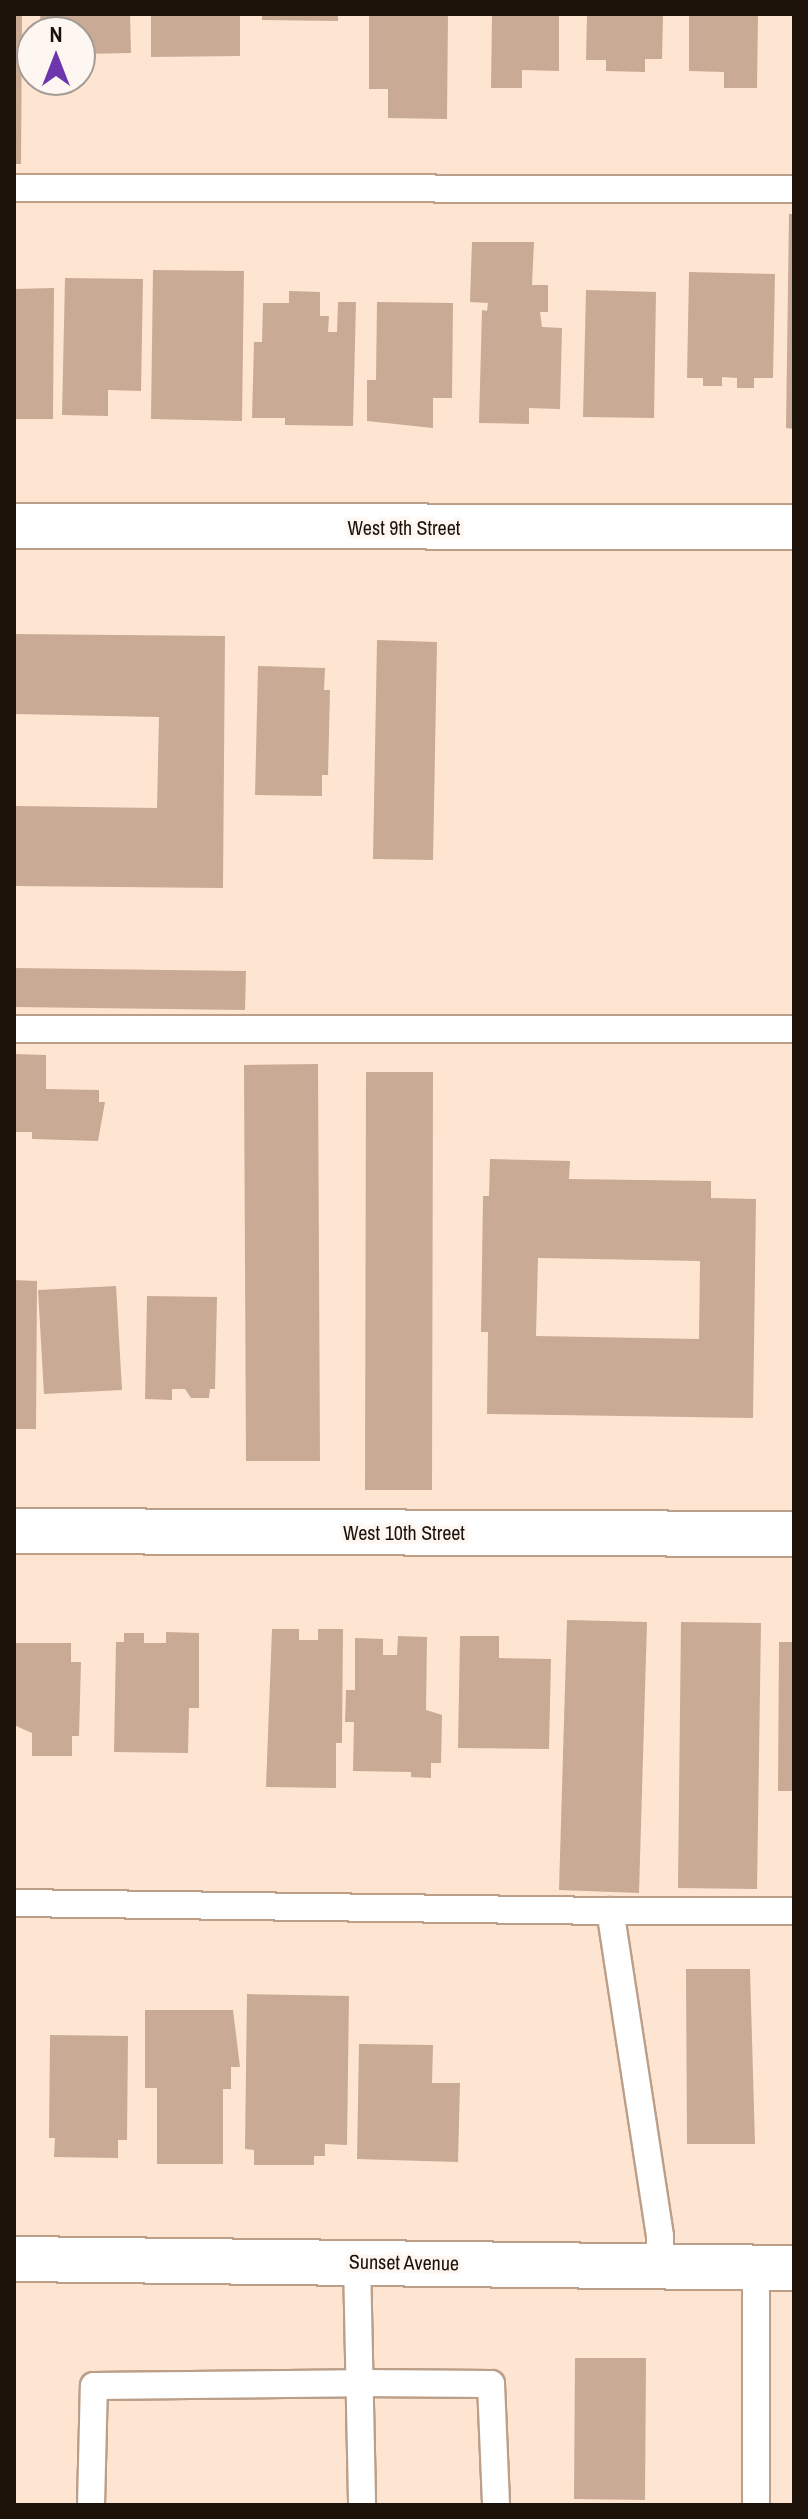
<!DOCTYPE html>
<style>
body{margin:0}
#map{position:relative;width:808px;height:2519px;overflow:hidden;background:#fee5d2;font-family:"Archivo Narrow",sans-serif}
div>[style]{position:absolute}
.building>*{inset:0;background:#c9aa95}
.roads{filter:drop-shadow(2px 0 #bc9f89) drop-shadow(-2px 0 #bc9f89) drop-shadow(0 2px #bc9f89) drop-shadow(0 -2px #bc9f89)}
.service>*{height:26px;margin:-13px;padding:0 13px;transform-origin:13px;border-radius:13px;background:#fff}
.minor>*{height:44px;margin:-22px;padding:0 22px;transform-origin:22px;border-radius:22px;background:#fff}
span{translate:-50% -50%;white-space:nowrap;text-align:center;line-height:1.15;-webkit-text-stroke:7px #fdf6f1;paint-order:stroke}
.street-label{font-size:20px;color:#1c120a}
.frame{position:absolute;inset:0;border:16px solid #1c120a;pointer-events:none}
.north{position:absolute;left:16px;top:16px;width:80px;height:80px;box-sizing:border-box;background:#fdf6f1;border:2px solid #a39b95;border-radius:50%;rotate:0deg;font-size:22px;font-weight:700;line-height:32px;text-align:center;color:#1c120a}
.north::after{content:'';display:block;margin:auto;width:28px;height:36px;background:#6e36ad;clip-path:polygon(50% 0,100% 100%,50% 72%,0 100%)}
</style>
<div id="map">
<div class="building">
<div style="clip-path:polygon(14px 14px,22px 14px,21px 164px,14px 164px)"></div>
<div style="clip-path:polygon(40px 14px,130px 14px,131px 53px,80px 54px,80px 32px,41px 32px)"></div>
<div style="clip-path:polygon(151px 14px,240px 14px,240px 56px,151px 57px)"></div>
<div style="clip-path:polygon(262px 14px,338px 14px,338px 21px,262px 20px)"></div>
<div style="clip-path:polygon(369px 14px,448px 14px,447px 119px,388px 118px,388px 89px,369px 89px)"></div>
<div style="clip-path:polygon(492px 14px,559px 14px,559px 71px,522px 70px,522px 88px,491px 88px)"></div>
<div style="clip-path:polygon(587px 14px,663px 14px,662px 59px,645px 59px,645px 72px,606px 71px,606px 60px,586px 60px)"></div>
<div style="clip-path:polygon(689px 14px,758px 14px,757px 88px,724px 88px,724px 72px,689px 71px)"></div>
<div style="clip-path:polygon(789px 214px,794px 214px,794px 429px,786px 428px)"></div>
<div style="clip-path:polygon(472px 242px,534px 242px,532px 285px,548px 285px,548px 312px,540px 312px,542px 327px,562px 328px,560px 409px,529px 408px,529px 424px,479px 423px,482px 310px,487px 311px,488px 303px,470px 302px)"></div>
<div style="clip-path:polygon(153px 270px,244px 271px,242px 421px,151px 419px)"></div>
<div style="clip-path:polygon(689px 272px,775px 274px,773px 378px,754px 378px,754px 388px,737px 388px,737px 378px,722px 377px,722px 386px,703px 386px,703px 378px,687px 378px)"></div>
<div style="clip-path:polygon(65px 278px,143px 279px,141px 391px,108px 390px,108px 416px,62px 415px)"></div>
<div style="clip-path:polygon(54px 288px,53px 419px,14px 419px,14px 289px)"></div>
<div style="clip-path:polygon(586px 290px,656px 292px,654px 418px,583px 417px)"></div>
<div style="clip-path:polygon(289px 291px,320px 292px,320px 316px,329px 316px,328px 332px,337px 332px,338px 302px,356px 302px,353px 426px,285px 425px,285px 418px,252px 418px,254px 342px,262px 342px,263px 303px,289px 303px)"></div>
<div style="clip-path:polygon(377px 302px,453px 303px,452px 398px,433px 398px,433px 428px,367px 421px,367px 380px,376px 380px)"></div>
<div style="clip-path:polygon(14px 634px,225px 636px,223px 888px,14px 886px,14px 806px,157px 808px,159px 717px,14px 714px)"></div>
<div style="clip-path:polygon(377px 640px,437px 642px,433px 860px,373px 859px)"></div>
<div style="clip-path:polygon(258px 666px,325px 668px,324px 690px,330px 690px,328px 775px,322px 775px,322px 796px,255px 795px)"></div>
<div style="clip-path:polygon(14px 968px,246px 971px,245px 1010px,14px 1007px)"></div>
<div style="clip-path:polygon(14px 1054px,46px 1055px,46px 1089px,99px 1090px,99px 1102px,105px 1102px,98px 1141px,32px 1139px,32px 1132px,14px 1132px)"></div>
<div style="clip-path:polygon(318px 1064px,320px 1461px,246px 1461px,244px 1065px)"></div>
<div style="clip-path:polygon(366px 1072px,433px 1072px,432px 1490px,365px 1490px)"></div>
<div style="clip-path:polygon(evenodd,490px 1159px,570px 1161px,569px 1179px,711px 1181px,711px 1198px,756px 1199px,753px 1418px,487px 1414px,488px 1332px,481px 1332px,483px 1196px,489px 1196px,490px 1159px,538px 1258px,700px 1261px,699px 1339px,536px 1336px,538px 1258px)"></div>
<div style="clip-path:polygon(14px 1280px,37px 1281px,36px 1429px,14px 1429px)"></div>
<div style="clip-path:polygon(116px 1286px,122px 1390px,44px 1394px,38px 1290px)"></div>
<div style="clip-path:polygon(147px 1296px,217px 1297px,215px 1389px,210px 1389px,209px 1398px,191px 1398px,185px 1389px,172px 1389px,172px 1400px,145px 1399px)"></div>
<div style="clip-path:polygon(567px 1620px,647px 1622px,639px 1893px,559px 1890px)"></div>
<div style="clip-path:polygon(681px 1622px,761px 1623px,757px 1889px,678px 1888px)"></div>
<div style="clip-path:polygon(272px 1629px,299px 1629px,299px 1640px,318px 1640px,318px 1629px,343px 1629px,342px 1743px,336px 1743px,336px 1788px,266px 1787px)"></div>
<div style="clip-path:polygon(166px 1632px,199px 1633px,199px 1708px,189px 1708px,188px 1753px,114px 1752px,116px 1642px,124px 1642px,124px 1633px,144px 1633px,144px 1643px,166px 1643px)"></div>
<div style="clip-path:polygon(398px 1636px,427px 1637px,426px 1710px,442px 1715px,441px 1763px,431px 1763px,431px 1778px,411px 1777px,411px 1772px,353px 1771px,354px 1722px,345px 1722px,346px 1690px,355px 1690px,355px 1638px,383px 1639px,383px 1655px,397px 1655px)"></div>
<div style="clip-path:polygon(460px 1636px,499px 1636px,499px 1658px,551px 1659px,549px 1749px,458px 1748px)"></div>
<div style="clip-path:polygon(779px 1642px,794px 1642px,794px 1791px,778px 1791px)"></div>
<div style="clip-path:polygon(14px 1643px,71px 1643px,71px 1662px,81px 1662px,79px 1736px,72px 1736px,72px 1756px,32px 1756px,32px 1733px,14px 1725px)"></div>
<div style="clip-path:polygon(686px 1969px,750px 1969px,755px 2144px,687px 2144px)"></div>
<div style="clip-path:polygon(247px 1994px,349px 1996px,347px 2145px,325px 2144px,325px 2156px,314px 2156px,314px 2165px,254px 2165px,254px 2150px,245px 2149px)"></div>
<div style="clip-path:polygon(145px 2010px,233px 2010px,240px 2067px,231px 2067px,231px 2089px,223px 2089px,223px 2164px,157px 2164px,157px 2088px,145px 2088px)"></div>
<div style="clip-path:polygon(50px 2035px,128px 2036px,127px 2140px,118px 2140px,118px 2158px,54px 2157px,55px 2138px,49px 2138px)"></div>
<div style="clip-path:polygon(359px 2044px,433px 2045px,432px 2083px,460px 2083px,458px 2162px,357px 2159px)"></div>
<div style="clip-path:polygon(575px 2358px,646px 2358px,645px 2500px,574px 2499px)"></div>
</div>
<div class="roads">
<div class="service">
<div style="left:14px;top:188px;width:780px;rotate:0.07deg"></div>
<div style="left:14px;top:1029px;width:780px"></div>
<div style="left:14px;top:1903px;width:596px;rotate:0.77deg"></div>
<div style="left:357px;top:2261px;width:244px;rotate:88.8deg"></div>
<div style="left:660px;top:2265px;width:29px;rotate:-90deg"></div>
<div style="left:660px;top:2236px;width:329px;rotate:-98.7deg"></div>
<div style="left:610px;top:1911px;width:184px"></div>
<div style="left:756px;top:2268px;width:237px;rotate:90deg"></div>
<div style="left:91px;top:2505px;width:119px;rotate:-88.6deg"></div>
<div style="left:94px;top:2386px;width:265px;rotate:-0.6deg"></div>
<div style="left:359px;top:2383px;width:132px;rotate:0.4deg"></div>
<div style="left:491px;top:2384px;width:121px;rotate:87.6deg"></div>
</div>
<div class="minor">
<div style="left:14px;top:526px;width:780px;rotate:0.07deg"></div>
<div style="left:14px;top:1531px;width:780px;rotate:0.22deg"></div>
<div style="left:14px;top:2259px;width:780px;rotate:0.66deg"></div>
</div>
</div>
<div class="street-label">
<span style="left:404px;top:527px">West 9th Street</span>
<span style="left:404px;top:1532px">West 10th Street</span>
<span style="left:404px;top:2262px;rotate:1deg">Sunset Avenue</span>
</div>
<div class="frame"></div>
<div class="north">N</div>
</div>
